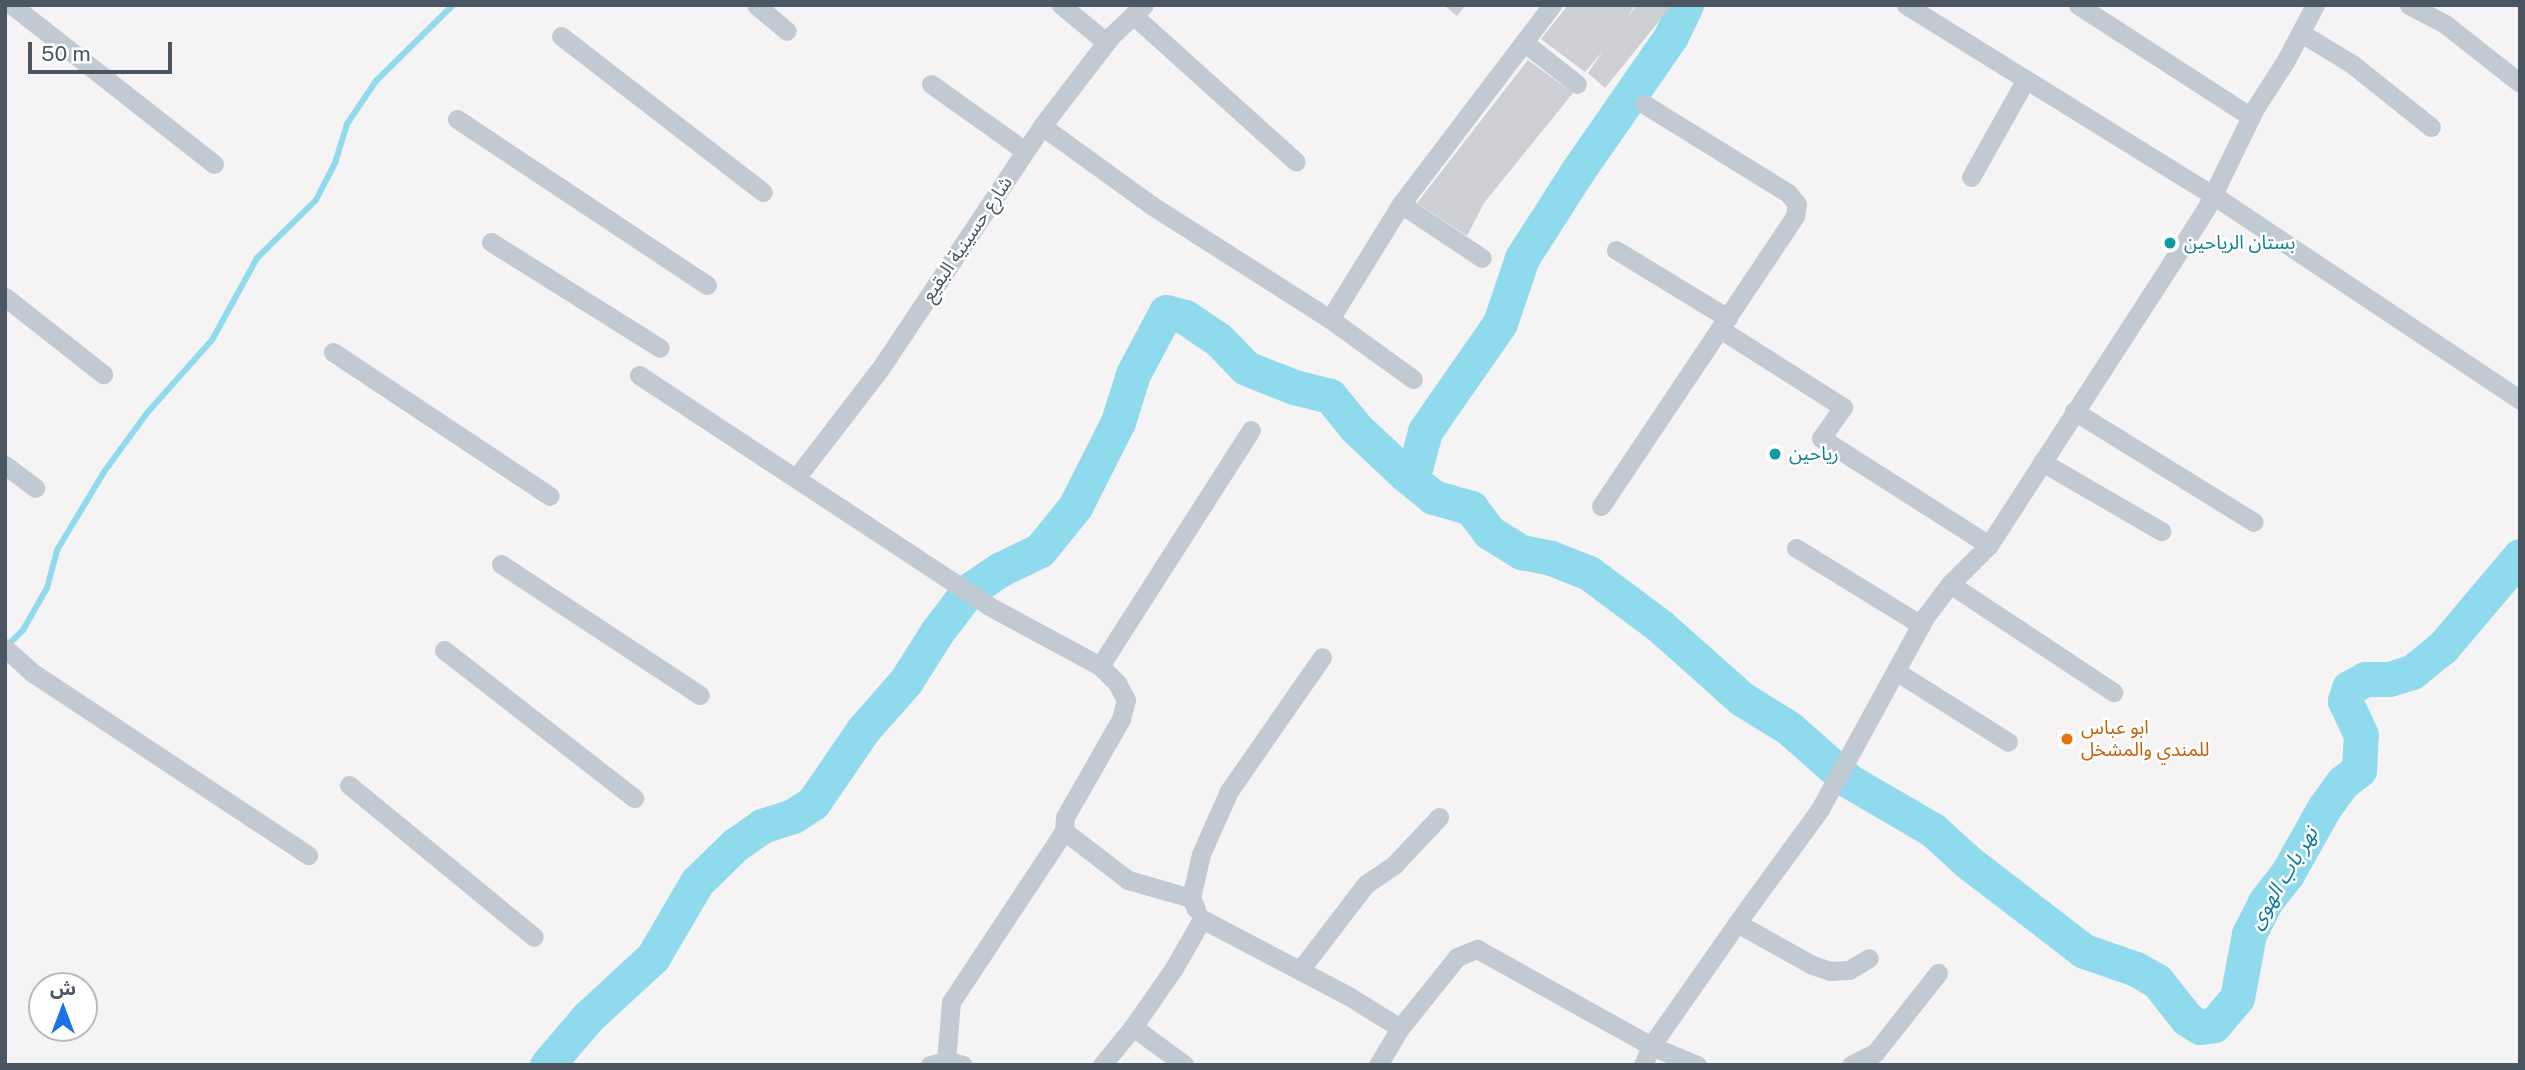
<!DOCTYPE html>
<meta charset="utf-8">
<style>
body{margin:0}
#map{position:relative;width:2525px;height:1070px;overflow:hidden;background:#f5f3f3;font-family:"Public Sans","Noto Sans Arabic",sans-serif}
div>[style]{position:absolute}
.stream>*{height:6px;margin:-3px;padding:0 3px;transform-origin:3px;border-radius:3px;background:#90daee}
.river>*{height:35px;margin:-17.5px;padding:0 17.5px;transform-origin:17.5px;border-radius:17.5px;background:#90daee}
.building>*{inset:0;background:#cdcfd5}
.minor>*{height:19px;margin:-9.5px;padding:0 9.5px;transform-origin:9.5px;border-radius:9.5px;background:#c1cad2}
.dots>*{width:19px;height:19px;translate:-50% -50%;box-sizing:border-box;border:4px solid #fff;border-radius:50%}
span{translate:-50% -50%;white-space:nowrap;text-align:center;line-height:1.15;-webkit-text-stroke:5px #fff;paint-order:stroke}
.street-label{font-size:19px;color:#4a5661}
.culture-label{font-size:19px;color:#0d838f}
.left{translate:0 -50%;text-align:left}
.food-label{font-size:19px;color:#c56008}
.water-label{font-size:21px;color:#0c7c9b;font-style:italic}
.frame{position:absolute;inset:0;border:7px solid #4a5661;pointer-events:none}
.north{position:absolute;left:28px;top:972px;width:70px;height:70px;box-sizing:border-box;background:#fff;border:2px solid #b7bbc0;border-radius:50%;rotate:0deg;font-size:19px;font-weight:700;line-height:28px;text-align:center;color:#4a5661}
.north::after{content:'';display:block;margin:auto;width:24px;height:32px;background:#1a73e8;clip-path:polygon(50% 0,100% 100%,50% 72%,0 100%)}
.scale{position:absolute;left:28px;top:42px;width:144px;height:32px;box-sizing:border-box;border:4px solid #4a5661;border-top:0;padding-left:9px;font-size:21px;line-height:24px;white-space:nowrap;color:#4a5661;-webkit-text-stroke:5px #fff;paint-order:stroke}
</style>
<div id="map">
<div class="stream">
<div style="left:6px;top:647px;width:24px;rotate:-45deg"></div>
<div style="left:23px;top:630px;width:48px;rotate:-60.3deg"></div>
<div style="left:47px;top:588px;width:39px;rotate:-75deg"></div>
<div style="left:57px;top:550px;width:91px;rotate:-58.9deg"></div>
<div style="left:104px;top:472px;width:73px;rotate:-53.9deg"></div>
<div style="left:147px;top:413px;width:98px;rotate:-48.3deg"></div>
<div style="left:212px;top:340px;width:94px;rotate:-61.2deg"></div>
<div style="left:257px;top:258px;width:83px;rotate:-44.5deg"></div>
<div style="left:316px;top:200px;width:42px;rotate:-62.8deg"></div>
<div style="left:335px;top:163px;width:41px;rotate:-72.9deg"></div>
<div style="left:347px;top:124px;width:52px;rotate:-56deg"></div>
<div style="left:376px;top:81px;width:108px;rotate:-44.6deg"></div>
</div>
<div class="river">
<div style="left:1406px;top:475px;width:35px;rotate:39deg"></div>
<div style="left:1433px;top:497px;width:40px;rotate:16deg"></div>
<div style="left:1471px;top:508px;width:30px;rotate:53deg"></div>
<div style="left:1489px;top:532px;width:38px;rotate:32deg"></div>
<div style="left:1521px;top:552px;width:31px;rotate:11deg"></div>
<div style="left:1551px;top:558px;width:41px;rotate:21.5deg"></div>
<div style="left:1589px;top:573px;width:89px;rotate:36.7deg"></div>
<div style="left:1660px;top:626px;width:110px;rotate:41.7deg"></div>
<div style="left:1742px;top:699px;width:55px;rotate:31.7deg"></div>
<div style="left:1789px;top:728px;width:80px;rotate:41.5deg"></div>
<div style="left:1849px;top:781px;width:97px;rotate:30.3deg"></div>
<div style="left:1933px;top:830px;width:47px;rotate:42.4deg"></div>
<div style="left:1968px;top:862px;width:146px;rotate:37.5deg"></div>
<div style="left:2084px;top:951px;width:55px;rotate:19.1deg"></div>
<div style="left:2136px;top:969px;width:24px;rotate:30deg"></div>
<div style="left:2157px;top:981px;width:48px;rotate:51.7deg"></div>
<div style="left:2187px;top:1019px;width:15px;rotate:32deg"></div>
<div style="left:2200px;top:1027px;width:14px;rotate:-8deg"></div>
<div style="left:2214px;top:1025px;width:35px;rotate:-50deg"></div>
<div style="left:2237px;top:998px;width:65px;rotate:-79.4deg"></div>
<div style="left:2249px;top:934px;width:36px;rotate:-63deg"></div>
<div style="left:2265px;top:902px;width:36px;rotate:-52deg"></div>
<div style="left:2287px;top:874px;width:76px;rotate:-60.7deg"></div>
<div style="left:2324px;top:808px;width:32px;rotate:-54deg"></div>
<div style="left:2343px;top:782px;width:20px;rotate:-37deg"></div>
<div style="left:2359px;top:770px;width:35px;rotate:-87deg"></div>
<div style="left:2361px;top:735px;width:38px;rotate:-115deg"></div>
<div style="left:2345px;top:701px;width:14px;rotate:-73deg"></div>
<div style="left:2349px;top:688px;width:18px;rotate:-29deg"></div>
<div style="left:2365px;top:679px;width:24px"></div>
<div style="left:2389px;top:679px;width:24px;rotate:-17deg"></div>
<div style="left:2412px;top:672px;width:40px;rotate:-39deg"></div>
<div style="left:2443px;top:647px;width:119px;rotate:-49.8deg"></div>
<div style="left:547px;top:1065px;width:63px;rotate:-49.5deg"></div>
<div style="left:588px;top:1017px;width:88px;rotate:-42.7deg"></div>
<div style="left:653px;top:957px;width:87px;rotate:-59.6deg"></div>
<div style="left:697px;top:882px;width:53px;rotate:-44.2deg"></div>
<div style="left:735px;top:845px;width:33px;rotate:-35deg"></div>
<div style="left:762px;top:826px;width:33px;rotate:-18deg"></div>
<div style="left:793px;top:816px;width:24px;rotate:-33deg"></div>
<div style="left:813px;top:803px;width:88px;rotate:-55.6deg"></div>
<div style="left:863px;top:730px;width:65px;rotate:-48.7deg"></div>
<div style="left:906px;top:681px;width:58px;rotate:-57.7deg"></div>
<div style="left:937px;top:632px;width:51px;rotate:-52.9deg"></div>
<div style="left:968px;top:591px;width:40px;rotate:-34deg"></div>
<div style="left:1001px;top:569px;width:43px;rotate:-26deg"></div>
<div style="left:1040px;top:550px;width:55px;rotate:-50.9deg"></div>
<div style="left:1075px;top:507px;width:95px;rotate:-63.2deg"></div>
<div style="left:1118px;top:422px;width:50px;rotate:-72.6deg"></div>
<div style="left:1133px;top:374px;width:70px;rotate:-62deg"></div>
<div style="left:1166px;top:312px;width:20px;rotate:15deg"></div>
<div style="left:1185px;top:317px;width:40px;rotate:34deg"></div>
<div style="left:1218px;top:339px;width:40px;rotate:46deg"></div>
<div style="left:1246px;top:368px;width:52px;rotate:21.6deg"></div>
<div style="left:1294px;top:387px;width:37px;rotate:14deg"></div>
<div style="left:1330px;top:396px;width:41px;rotate:50.9deg"></div>
<div style="left:1356px;top:428px;width:69px;rotate:43.2deg"></div>
<div style="left:1406px;top:475px;width:14px;rotate:-45deg"></div>
<div style="left:1416px;top:465px;width:35px;rotate:-75deg"></div>
<div style="left:1425px;top:431px;width:131px;rotate:-55.2deg"></div>
<div style="left:1500px;top:323px;width:69px;rotate:-71.3deg"></div>
<div style="left:1522px;top:258px;width:102px;rotate:-57.4deg"></div>
<div style="left:1577px;top:172px;width:165px;rotate:-55.3deg"></div>
<div style="left:1671px;top:36px;width:34px;rotate:-64deg"></div>
</div>
<div class="building">
<div style="clip-path:polygon(1444px 5px,1466px 5px,1457px 16px)"></div>
<div style="clip-path:polygon(1568px 5px,1635px 5px,1627px 18px,1637px 5px,1672px 5px,1605px 88px,1588px 73px,1603px 51px,1585px 72px,1541px 39px)"></div>
<div style="clip-path:polygon(1528px 60px,1573px 93px,1484px 203px,1467px 236px,1417px 203px)"></div>
</div>
<div class="minor">
<div style="left:12px;top:5px;width:257px;rotate:38.2deg"></div>
<div style="left:756px;top:5px;width:40px;rotate:40deg"></div>
<div style="left:1061px;top:5px;width:58px;rotate:39.4deg"></div>
<div style="left:1906px;top:5px;width:361px;rotate:31.8deg"></div>
<div style="left:2213px;top:195px;width:369px;rotate:33.7deg"></div>
<div style="left:2078px;top:5px;width:206px;rotate:32.9deg"></div>
<div style="left:2409px;top:5px;width:41px;rotate:27.8deg"></div>
<div style="left:2445px;top:24px;width:95px;rotate:38.2deg"></div>
<div style="left:1133px;top:15px;width:219px;rotate:42deg"></div>
<div style="left:2301px;top:33px;width:60px;rotate:31.3deg"></div>
<div style="left:2352px;top:64px;width:101px;rotate:38.6deg"></div>
<div style="left:561px;top:36px;width:255px;rotate:37.7deg"></div>
<div style="left:1525px;top:43px;width:66px;rotate:38.3deg"></div>
<div style="left:931px;top:84px;width:115px;rotate:35.5deg"></div>
<div style="left:457px;top:119px;width:300px;rotate:33.6deg"></div>
<div style="left:1042px;top:126px;width:135px;rotate:35.9deg"></div>
<div style="left:1151px;top:205px;width:212px;rotate:32.5deg"></div>
<div style="left:1971px;top:177px;width:112px;rotate:-60.7deg"></div>
<div style="left:1401px;top:204px;width:97px;rotate:33.7deg"></div>
<div style="left:491px;top:242px;width:199px;rotate:32.1deg"></div>
<div style="left:1616px;top:250px;width:131px;rotate:31.3deg"></div>
<div style="left:5px;top:297px;width:125px;rotate:38.2deg"></div>
<div style="left:1720px;top:329px;width:146px;rotate:32.4deg"></div>
<div style="left:1843px;top:407px;width:38px;rotate:125deg"></div>
<div style="left:1821px;top:438px;width:199px;rotate:32.5deg"></div>
<div style="left:333px;top:352px;width:260px;rotate:33.6deg"></div>
<div style="left:639px;top:375px;width:419px;rotate:33.4deg"></div>
<div style="left:989px;top:606px;width:126px;rotate:28.4deg"></div>
<div style="left:1100px;top:666px;width:24px;rotate:45deg"></div>
<div style="left:1117px;top:683px;width:19px;rotate:62deg"></div>
<div style="left:1126px;top:700px;width:20px;rotate:105deg"></div>
<div style="left:1121px;top:719px;width:113px;rotate:119.7deg"></div>
<div style="left:1065px;top:817px;width:14px;rotate:94deg"></div>
<div style="left:1064px;top:831px;width:81px;rotate:37.4deg"></div>
<div style="left:1128px;top:880px;width:66px;rotate:15.9deg"></div>
<div style="left:1413px;top:379px;width:102px;rotate:-144.1deg"></div>
<div style="left:1330px;top:319px;width:135px;rotate:-58.3deg"></div>
<div style="left:1401px;top:204px;width:250px;rotate:-52.8deg"></div>
<div style="left:2074px;top:411px;width:211px;rotate:31.7deg"></div>
<div style="left:2042px;top:462px;width:138px;rotate:30.1deg"></div>
<div style="left:5px;top:465px;width:38px;rotate:37deg"></div>
<div style="left:796px;top:478px;width:138px;rotate:-52.4deg"></div>
<div style="left:880px;top:369px;width:292px;rotate:-56.3deg"></div>
<div style="left:1042px;top:126px;width:113px;rotate:-52.5deg"></div>
<div style="left:1111px;top:36px;width:45px;rotate:-43.2deg"></div>
<div style="left:1601px;top:506px;width:349px;rotate:-56.2deg"></div>
<div style="left:1795px;top:216px;width:12px;rotate:-81deg"></div>
<div style="left:1797px;top:204px;width:14px;rotate:-129deg"></div>
<div style="left:1788px;top:193px;width:169px;rotate:-148.3deg"></div>
<div style="left:1796px;top:548px;width:147px;rotate:31.6deg"></div>
<div style="left:501px;top:564px;width:238px;rotate:33.4deg"></div>
<div style="left:1950px;top:584px;width:196px;rotate:33.5deg"></div>
<div style="left:5px;top:648px;width:38px;rotate:42deg"></div>
<div style="left:33px;top:673px;width:330px;rotate:33.5deg"></div>
<div style="left:444px;top:650px;width:241px;rotate:37.9deg"></div>
<div style="left:1100px;top:666px;width:280px;rotate:-57.4deg"></div>
<div style="left:1897px;top:672px;width:131px;rotate:32.2deg"></div>
<div style="left:349px;top:785px;width:239px;rotate:39.4deg"></div>
<div style="left:1196px;top:909px;width:12px;rotate:-114deg"></div>
<div style="left:1191px;top:898px;width:45px;rotate:-77.2deg"></div>
<div style="left:1201px;top:854px;width:69px;rotate:-66deg"></div>
<div style="left:1229px;top:791px;width:163px;rotate:-55.2deg"></div>
<div style="left:1737px;top:923px;width:86px;rotate:29.2deg"></div>
<div style="left:1812px;top:965px;width:19px;rotate:18deg"></div>
<div style="left:1830px;top:971px;width:19px;rotate:-3deg"></div>
<div style="left:1849px;top:970px;width:23px;rotate:-31deg"></div>
<div style="left:1300px;top:970px;width:108px;rotate:-52.5deg"></div>
<div style="left:1366px;top:884px;width:34px;rotate:-34deg"></div>
<div style="left:1394px;top:865px;width:66px;rotate:-46.8deg"></div>
<div style="left:1133px;top:1027px;width:64px;rotate:36.2deg"></div>
<div style="left:946px;top:1061px;width:59px;rotate:-85.2deg"></div>
<div style="left:951px;top:1002px;width:205px;rotate:-56.5deg"></div>
<div style="left:930px;top:1065px;width:16px;rotate:-14deg"></div>
<div style="left:946px;top:1061px;width:17px;rotate:13deg"></div>
<div style="left:1102px;top:1065px;width:49px;rotate:-50.8deg"></div>
<div style="left:1133px;top:1027px;width:72px;rotate:-55.2deg"></div>
<div style="left:1174px;top:968px;width:56px;rotate:-60.3deg"></div>
<div style="left:1202px;top:919px;width:164px;rotate:27.7deg"></div>
<div style="left:1347px;top:995px;width:62px;rotate:31.9deg"></div>
<div style="left:1400px;top:1028px;width:91px;rotate:-51.2deg"></div>
<div style="left:1457px;top:957px;width:22px;rotate:-22deg"></div>
<div style="left:1477px;top:949px;width:199px;rotate:29.1deg"></div>
<div style="left:1651px;top:1046px;width:50px;rotate:22.4deg"></div>
<div style="left:1378px;top:1065px;width:43px;rotate:-59.3deg"></div>
<div style="left:1643px;top:1065px;width:21px;rotate:-67deg"></div>
<div style="left:1651px;top:1046px;width:150px;rotate:-55deg"></div>
<div style="left:1737px;top:923px;width:141px;rotate:-53.9deg"></div>
<div style="left:1820px;top:809px;width:219px;rotate:-61.3deg"></div>
<div style="left:1925px;top:617px;width:41px;rotate:-52.9deg"></div>
<div style="left:1950px;top:584px;width:55px;rotate:-45deg"></div>
<div style="left:1989px;top:545px;width:337px;rotate:-57.1deg"></div>
<div style="left:2172px;top:262px;width:65px;rotate:-57.5deg"></div>
<div style="left:2207px;top:207px;width:108px;rotate:-64.1deg"></div>
<div style="left:2254px;top:110px;width:59px;rotate:-57.4deg"></div>
<div style="left:2286px;top:60px;width:62px;rotate:-62.2deg"></div>
<div style="left:1851px;top:1065px;width:27px;rotate:-27deg"></div>
<div style="left:1875px;top:1053px;width:102px;rotate:-51.8deg"></div>
</div>
<div class="dots">
<div style="left:2170px;top:243px;background:#0f9aa8"></div>
<div style="left:1775px;top:454px;background:#0f9aa8"></div>
<div style="left:2067px;top:739px;background:#e8710a"></div>
</div>
<div class="street-label">
<span style="left:967px;top:239px;rotate:-56deg">شارع حسينية البقيع</span>
</div>
<div class="culture-label">
<span class="left" style="left:2184px;top:243px">بستان الرياحين</span>
<span class="left" style="left:1789px;top:454px">رياحين</span>
</div>
<div class="food-label">
<span class="left" style="left:2081px;top:739px">ابو عباس<br>للمندي والمشخل</span>
</div>
<div class="water-label">
<span style="left:2283px;top:878px;rotate:-59deg">نهر باب الهوى</span>
</div>
<div class="frame"></div>
<div class="north">ش</div>
<div class="scale">50 m</div>
</div>
